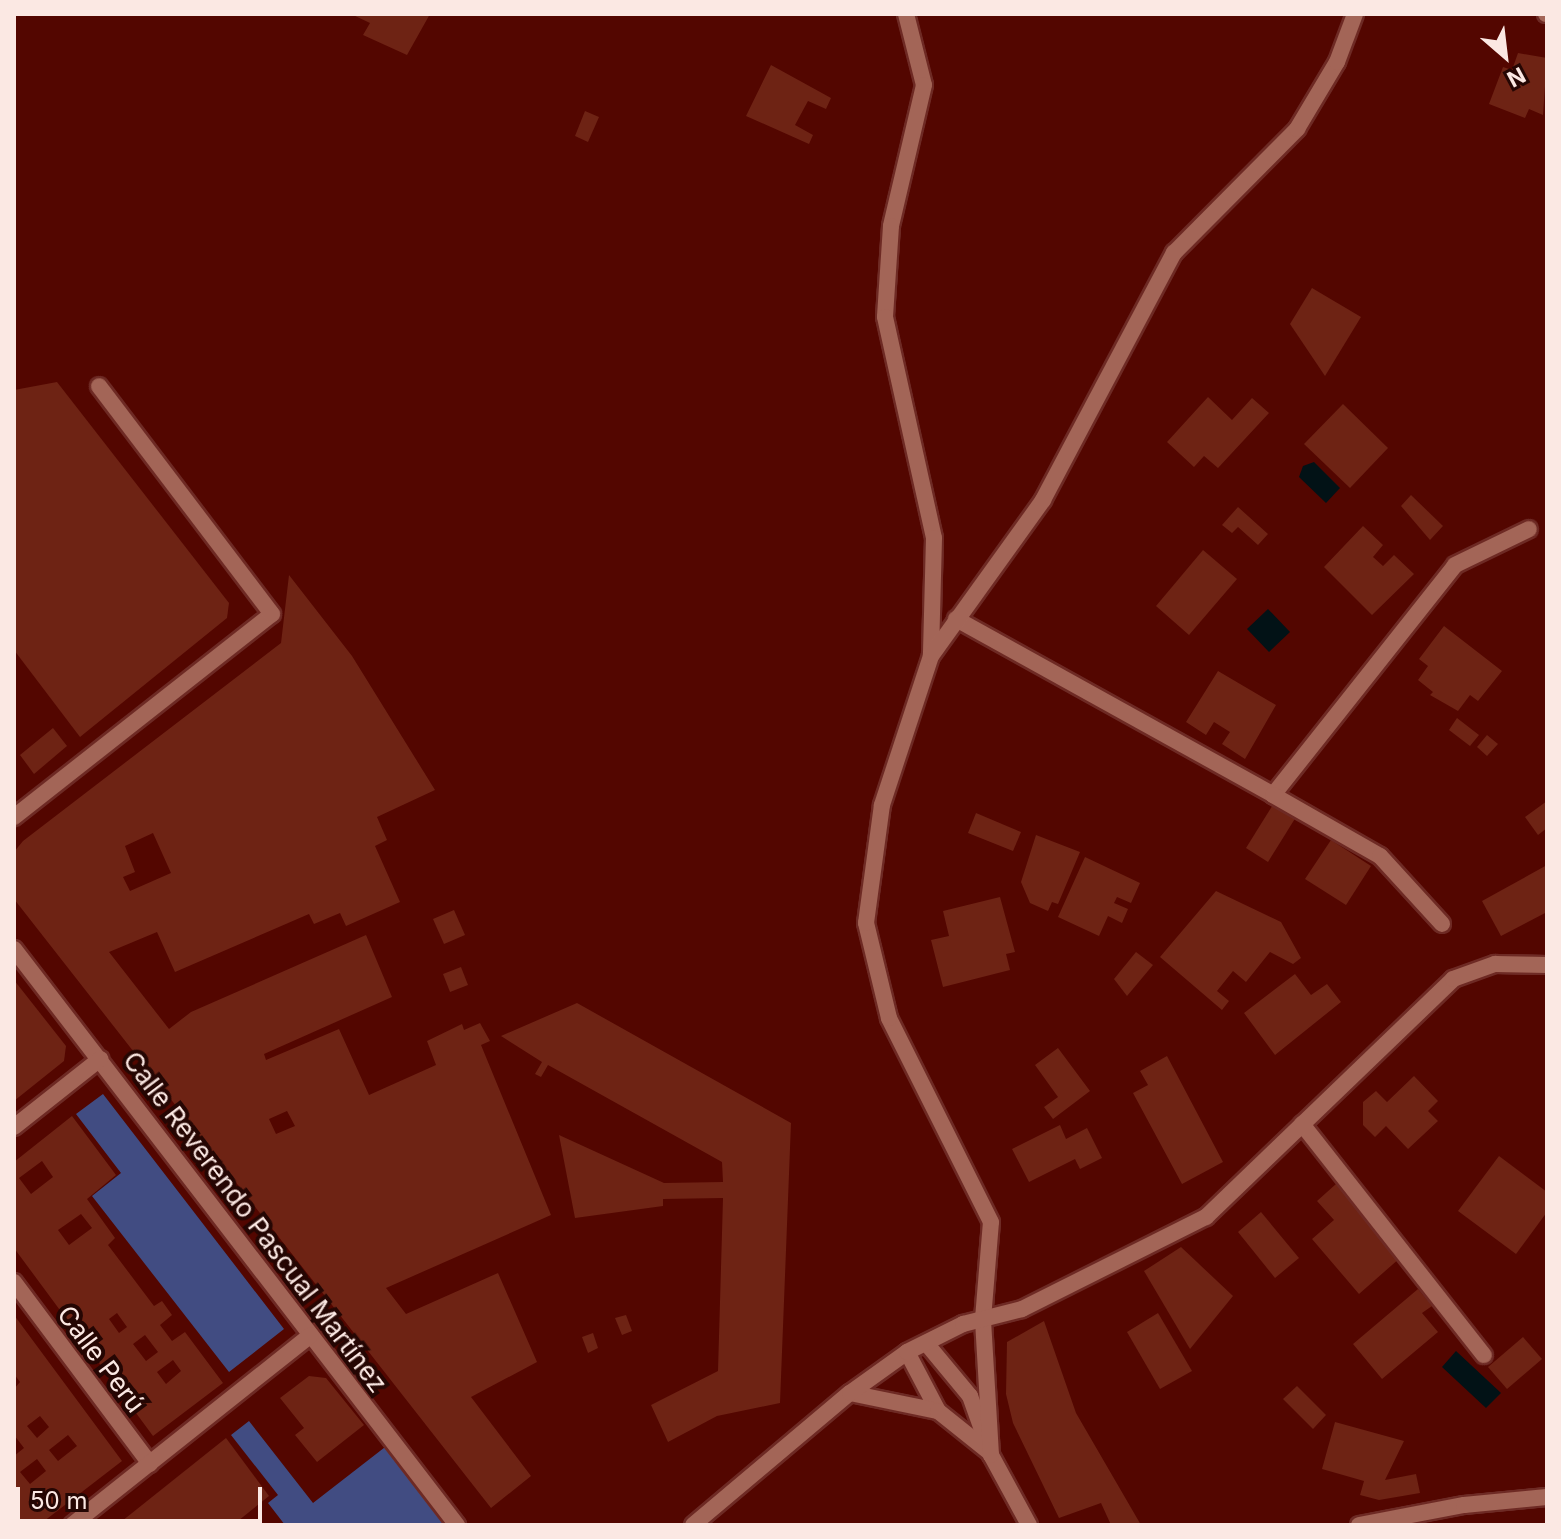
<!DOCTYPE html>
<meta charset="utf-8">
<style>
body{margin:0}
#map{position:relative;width:1561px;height:1539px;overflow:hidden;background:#530600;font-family:Inter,sans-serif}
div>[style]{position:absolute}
.green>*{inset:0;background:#414c82}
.water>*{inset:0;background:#021216}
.building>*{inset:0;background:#6e2314}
.roads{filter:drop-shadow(2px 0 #6e2a24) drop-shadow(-2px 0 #6e2a24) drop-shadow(0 2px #6e2a24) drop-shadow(0 -2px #6e2a24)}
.street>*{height:16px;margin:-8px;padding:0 8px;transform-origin:8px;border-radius:8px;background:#a36557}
span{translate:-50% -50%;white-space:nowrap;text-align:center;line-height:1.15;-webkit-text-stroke:8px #250603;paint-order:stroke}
.street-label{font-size:26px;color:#fbe8e3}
.frame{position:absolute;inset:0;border:16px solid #fbe8e3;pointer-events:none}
.north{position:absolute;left:1465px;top:16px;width:80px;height:80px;-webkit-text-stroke:6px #250603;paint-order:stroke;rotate:152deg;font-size:22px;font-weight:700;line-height:32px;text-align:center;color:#fbe8e3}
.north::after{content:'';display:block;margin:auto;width:28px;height:36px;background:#fbe8e3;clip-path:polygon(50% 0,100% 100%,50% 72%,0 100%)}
.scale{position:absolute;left:16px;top:1487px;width:246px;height:36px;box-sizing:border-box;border:4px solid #fbe8e3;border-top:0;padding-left:10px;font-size:24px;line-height:28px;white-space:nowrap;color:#fbe8e3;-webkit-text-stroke:6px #250603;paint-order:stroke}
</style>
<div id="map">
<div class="green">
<div style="clip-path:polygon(103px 1094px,284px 1329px,229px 1372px,92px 1196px,121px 1173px,76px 1114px)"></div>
<div style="clip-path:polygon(249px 1421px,313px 1503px,389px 1444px,452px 1525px,285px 1525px,268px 1503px,278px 1495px,231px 1435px)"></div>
</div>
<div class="water">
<div style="clip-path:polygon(1314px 462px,1340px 488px,1326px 503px,1299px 477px,1303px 466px)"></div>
<div style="clip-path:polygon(1268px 609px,1290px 632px,1269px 652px,1247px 629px)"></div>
<div style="clip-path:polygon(1456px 1351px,1501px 1393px,1486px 1408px,1442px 1367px)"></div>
</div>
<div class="building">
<div style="clip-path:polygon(351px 14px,430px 14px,407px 55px,363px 35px,370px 23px)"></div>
<div style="clip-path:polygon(1518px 53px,1547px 58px,1543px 115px,1529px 109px,1525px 118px,1489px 104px,1503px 67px,1512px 70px)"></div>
<div style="clip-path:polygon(771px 65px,831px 98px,826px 109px,808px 101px,795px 125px,813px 135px,809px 144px,746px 116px)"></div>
<div style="clip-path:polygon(585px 111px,599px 117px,588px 142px,575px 136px)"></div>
<div style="clip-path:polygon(1312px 288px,1361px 317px,1325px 376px,1290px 324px)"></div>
<div style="clip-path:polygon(57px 382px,229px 603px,227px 618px,80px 737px,14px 650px,14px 390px)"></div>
<div style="clip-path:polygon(1208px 397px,1232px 420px,1252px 398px,1269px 413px,1218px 468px,1204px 456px,1194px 467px,1167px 442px)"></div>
<div style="clip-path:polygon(1343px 404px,1388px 448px,1350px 488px,1304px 444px)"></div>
<div style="clip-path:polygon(1411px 495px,1443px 526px,1430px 540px,1401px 506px)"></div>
<div style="clip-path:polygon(1238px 507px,1268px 534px,1258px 545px,1238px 527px,1232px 533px,1222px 525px)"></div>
<div style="clip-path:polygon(1363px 526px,1383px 545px,1373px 557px,1383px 566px,1394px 555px,1414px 574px,1372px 615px,1324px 567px)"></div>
<div style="clip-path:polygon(1203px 550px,1237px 579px,1189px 635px,1156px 606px)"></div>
<div style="clip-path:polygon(evenodd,289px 575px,352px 656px,435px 790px,377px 817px,387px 840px,375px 846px,400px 902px,346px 926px,340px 913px,314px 924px,309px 914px,175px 972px,157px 932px,109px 952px,169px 1029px,191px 1012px,366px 935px,392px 997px,264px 1054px,266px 1060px,339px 1029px,369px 1095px,436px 1065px,427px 1041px,462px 1024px,464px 1030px,480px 1023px,490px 1041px,481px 1045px,551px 1215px,386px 1288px,406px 1314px,498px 1273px,537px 1362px,471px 1397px,531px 1476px,491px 1508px,14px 899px,14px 852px,23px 841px,281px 643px,289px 575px,153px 833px,171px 873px,130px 891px,123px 877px,135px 872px,125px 846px,153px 833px,289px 575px,287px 1111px,295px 1126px,276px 1134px,269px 1119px,287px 1111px)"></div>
<div style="clip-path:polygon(1444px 626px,1502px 671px,1478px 701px,1470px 695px,1458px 711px,1430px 695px,1433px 692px,1418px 680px,1428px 666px,1419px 659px)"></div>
<div style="clip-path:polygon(1218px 671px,1276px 705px,1245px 759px,1222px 744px,1230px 732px,1214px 722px,1206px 735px,1186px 722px)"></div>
<div style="clip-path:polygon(1457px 718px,1479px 735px,1470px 746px,1449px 730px)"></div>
<div style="clip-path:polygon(53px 728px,67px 746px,34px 774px,20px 755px)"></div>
<div style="clip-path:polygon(1487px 735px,1498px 744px,1487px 756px,1477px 747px)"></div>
<div style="clip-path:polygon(1547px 801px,1547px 828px,1538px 835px,1525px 817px)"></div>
<div style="clip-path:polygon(1274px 803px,1296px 817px,1268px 862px,1246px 848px)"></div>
<div style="clip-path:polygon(976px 813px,1021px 832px,1013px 851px,968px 833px)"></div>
<div style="clip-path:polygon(1036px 835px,1080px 852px,1058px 904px,1052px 902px,1048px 911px,1030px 903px,1021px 882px)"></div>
<div style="clip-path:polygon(1331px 840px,1371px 866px,1346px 905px,1305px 879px)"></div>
<div style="clip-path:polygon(1085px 857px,1140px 883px,1131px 903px,1117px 897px,1114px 903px,1128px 909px,1122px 923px,1108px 916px,1099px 936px,1058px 917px)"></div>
<div style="clip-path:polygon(1547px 865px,1547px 912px,1501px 936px,1482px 901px)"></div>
<div style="clip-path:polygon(1216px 891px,1281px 922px,1301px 958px,1293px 964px,1270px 952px,1246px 982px,1233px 971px,1217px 991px,1229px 1001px,1222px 1010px,1160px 957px)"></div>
<div style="clip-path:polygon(1000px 897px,1015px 952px,1006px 954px,1010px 970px,943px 987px,931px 940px,949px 936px,943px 911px)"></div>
<div style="clip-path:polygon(454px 910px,465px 935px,444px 944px,433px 919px)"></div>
<div style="clip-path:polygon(1136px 952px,1153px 965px,1127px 996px,1114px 979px)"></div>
<div style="clip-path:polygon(461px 967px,468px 985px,450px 992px,443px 974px)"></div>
<div style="clip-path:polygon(1295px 974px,1311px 995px,1327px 984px,1341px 1002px,1275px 1055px,1244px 1013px)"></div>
<div style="clip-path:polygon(14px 980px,66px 1046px,64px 1061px,14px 1101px)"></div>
<div style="clip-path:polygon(577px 1003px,791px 1123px,780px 1403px,717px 1416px,668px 1442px,651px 1405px,718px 1371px,723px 1198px,663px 1199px,663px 1206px,575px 1218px,559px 1135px,664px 1183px,723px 1182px,722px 1162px,548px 1065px,541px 1077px,535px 1074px,542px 1062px,501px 1036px)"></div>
<div style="clip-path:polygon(1058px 1048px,1090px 1091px,1053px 1119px,1044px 1107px,1058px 1097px,1035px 1065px)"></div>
<div style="clip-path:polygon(1167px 1056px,1223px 1162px,1182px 1184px,1133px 1093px,1148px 1085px,1140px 1071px)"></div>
<div style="clip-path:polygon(1414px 1076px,1438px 1101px,1428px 1111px,1438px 1121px,1408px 1149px,1386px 1126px,1375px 1137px,1363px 1125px,1363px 1102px,1376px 1091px,1387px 1102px)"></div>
<div style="clip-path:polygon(evenodd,72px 1116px,116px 1175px,87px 1199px,115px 1238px,108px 1245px,154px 1306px,162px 1301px,172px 1315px,160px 1325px,172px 1341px,185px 1332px,223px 1383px,153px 1436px,14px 1248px,14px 1162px,72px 1116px,42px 1161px,53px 1177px,31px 1194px,19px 1178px,42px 1161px,72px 1116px,81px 1214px,92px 1228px,69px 1245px,58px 1230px,81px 1214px,72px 1116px,117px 1313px,127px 1327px,119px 1333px,109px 1319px,117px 1313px,72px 1116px,145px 1335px,158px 1352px,146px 1361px,133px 1344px,145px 1335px,72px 1116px,173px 1360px,181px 1371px,166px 1384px,157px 1372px,173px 1360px)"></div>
<div style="clip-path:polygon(1060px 1125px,1066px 1139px,1087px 1128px,1102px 1158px,1080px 1169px,1075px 1159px,1029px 1182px,1012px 1149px)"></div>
<div style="clip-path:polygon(1499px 1156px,1547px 1192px,1547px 1212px,1516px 1254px,1458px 1211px)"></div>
<div style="clip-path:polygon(1336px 1184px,1400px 1258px,1359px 1294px,1312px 1239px,1334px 1220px,1317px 1201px)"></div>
<div style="clip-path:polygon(1261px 1212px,1299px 1258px,1275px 1278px,1238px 1232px)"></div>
<div style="clip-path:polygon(1181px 1247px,1233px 1296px,1190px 1349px,1144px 1271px)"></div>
<div style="clip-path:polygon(1418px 1289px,1432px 1306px,1422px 1313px,1438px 1332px,1382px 1379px,1353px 1344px)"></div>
<div style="clip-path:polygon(1158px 1313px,1192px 1371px,1160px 1389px,1127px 1332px)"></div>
<div style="clip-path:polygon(evenodd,14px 1315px,122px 1461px,39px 1525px,14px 1525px,14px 1456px,24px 1448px,14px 1435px,14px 1389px,20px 1382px,14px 1374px,14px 1315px,40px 1416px,49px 1427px,37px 1438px,27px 1426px,40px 1416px,14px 1315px,68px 1435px,77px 1446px,58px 1461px,49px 1450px,68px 1435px,14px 1315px,37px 1459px,46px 1471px,30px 1484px,20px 1472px,37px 1459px)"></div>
<div style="clip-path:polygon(626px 1315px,632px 1331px,622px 1335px,615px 1318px)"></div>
<div style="clip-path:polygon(1044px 1321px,1076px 1413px,1141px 1525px,1111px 1525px,1101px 1503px,1059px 1518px,1013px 1423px,1006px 1394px,1007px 1342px)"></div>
<div style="clip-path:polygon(593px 1333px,598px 1348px,588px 1353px,582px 1337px)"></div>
<div style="clip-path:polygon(1523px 1337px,1542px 1359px,1507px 1389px,1488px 1367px)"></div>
<div style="clip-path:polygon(309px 1376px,326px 1378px,364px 1425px,317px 1462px,295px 1435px,304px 1428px,280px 1398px)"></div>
<div style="clip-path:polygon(1297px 1386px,1326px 1415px,1313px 1429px,1283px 1399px)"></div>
<div style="clip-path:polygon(1335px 1422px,1404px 1441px,1385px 1480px,1416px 1474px,1420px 1493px,1379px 1500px,1360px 1495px,1364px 1481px,1322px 1469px)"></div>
<div style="clip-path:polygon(226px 1438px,269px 1496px,233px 1525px,117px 1525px)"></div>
</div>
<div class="roads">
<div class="street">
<div style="left:906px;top:14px;width:73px;rotate:75.8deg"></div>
<div style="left:924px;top:85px;width:145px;rotate:103.2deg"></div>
<div style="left:891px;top:226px;width:91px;rotate:93.8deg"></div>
<div style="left:885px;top:317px;width:226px;rotate:77.5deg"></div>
<div style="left:934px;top:538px;width:116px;rotate:91.5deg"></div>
<div style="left:1546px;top:14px;width:1px"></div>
<div style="left:956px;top:619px;width:363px;rotate:29deg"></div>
<div style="left:1273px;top:795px;width:293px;rotate:-51.6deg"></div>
<div style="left:1455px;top:565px;width:82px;rotate:-25.9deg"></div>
<div style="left:1273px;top:795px;width:123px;rotate:29.7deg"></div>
<div style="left:1380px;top:856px;width:92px;rotate:47.6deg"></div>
<div style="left:14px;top:817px;width:328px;rotate:-38.2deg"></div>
<div style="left:272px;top:614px;width:286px;rotate:-127.2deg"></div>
<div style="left:14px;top:949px;width:727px;rotate:52.44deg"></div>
<div style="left:1302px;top:1124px;width:294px;rotate:51.8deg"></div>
<div style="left:14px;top:1127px;width:110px;rotate:-38.3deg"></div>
<div style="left:14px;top:1282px;width:227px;rotate:53.2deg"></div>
<div style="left:926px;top:1343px;width:69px;rotate:50.3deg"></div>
<div style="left:970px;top:1396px;width:63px;rotate:70.4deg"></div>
<div style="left:991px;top:1455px;width:80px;rotate:61.5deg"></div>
<div style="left:907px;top:1352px;width:67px;rotate:62.3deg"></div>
<div style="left:850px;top:1393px;width:90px;rotate:11.6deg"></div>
<div style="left:938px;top:1411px;width:64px;rotate:38.7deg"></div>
<div style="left:991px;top:1455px;width:136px;rotate:-93.4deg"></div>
<div style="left:983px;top:1319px;width:97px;rotate:-85.3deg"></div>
<div style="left:991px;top:1222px;width:228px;rotate:-116.6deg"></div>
<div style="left:889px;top:1018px;width:98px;rotate:-103.6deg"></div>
<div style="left:866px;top:923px;width:119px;rotate:-82.3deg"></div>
<div style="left:882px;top:805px;width:157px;rotate:-71.8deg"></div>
<div style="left:931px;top:656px;width:192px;rotate:-54.3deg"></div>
<div style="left:1043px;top:500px;width:280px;rotate:-62.1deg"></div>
<div style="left:1174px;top:253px;width:175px;rotate:-45.2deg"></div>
<div style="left:1297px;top:129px;width:78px;rotate:-59.2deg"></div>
<div style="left:1337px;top:62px;width:51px;rotate:-69.4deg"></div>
<div style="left:72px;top:1525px;width:305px;rotate:-38.5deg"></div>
<div style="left:693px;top:1525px;width:205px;rotate:-40.1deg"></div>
<div style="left:850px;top:1393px;width:70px;rotate:-35.7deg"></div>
<div style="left:907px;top:1352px;width:63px;rotate:-26.6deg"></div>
<div style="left:963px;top:1324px;width:61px;rotate:-14.3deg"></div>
<div style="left:1022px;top:1309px;width:206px;rotate:-26.6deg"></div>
<div style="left:1206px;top:1217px;width:343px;rotate:-43.9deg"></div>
<div style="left:1453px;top:979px;width:45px;rotate:-19.7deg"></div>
<div style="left:1495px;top:964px;width:52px;rotate:1.1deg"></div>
<div style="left:1359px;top:1525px;width:107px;rotate:-10.8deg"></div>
<div style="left:1464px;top:1505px;width:83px;rotate:-5.5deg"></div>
</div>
</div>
<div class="street-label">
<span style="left:255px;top:1222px;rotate:53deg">Calle Reverendo Pascual Martínez</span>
<span style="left:101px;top:1359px;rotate:53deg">Calle Perú</span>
</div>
<div class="frame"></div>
<div class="north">N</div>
<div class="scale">50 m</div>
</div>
